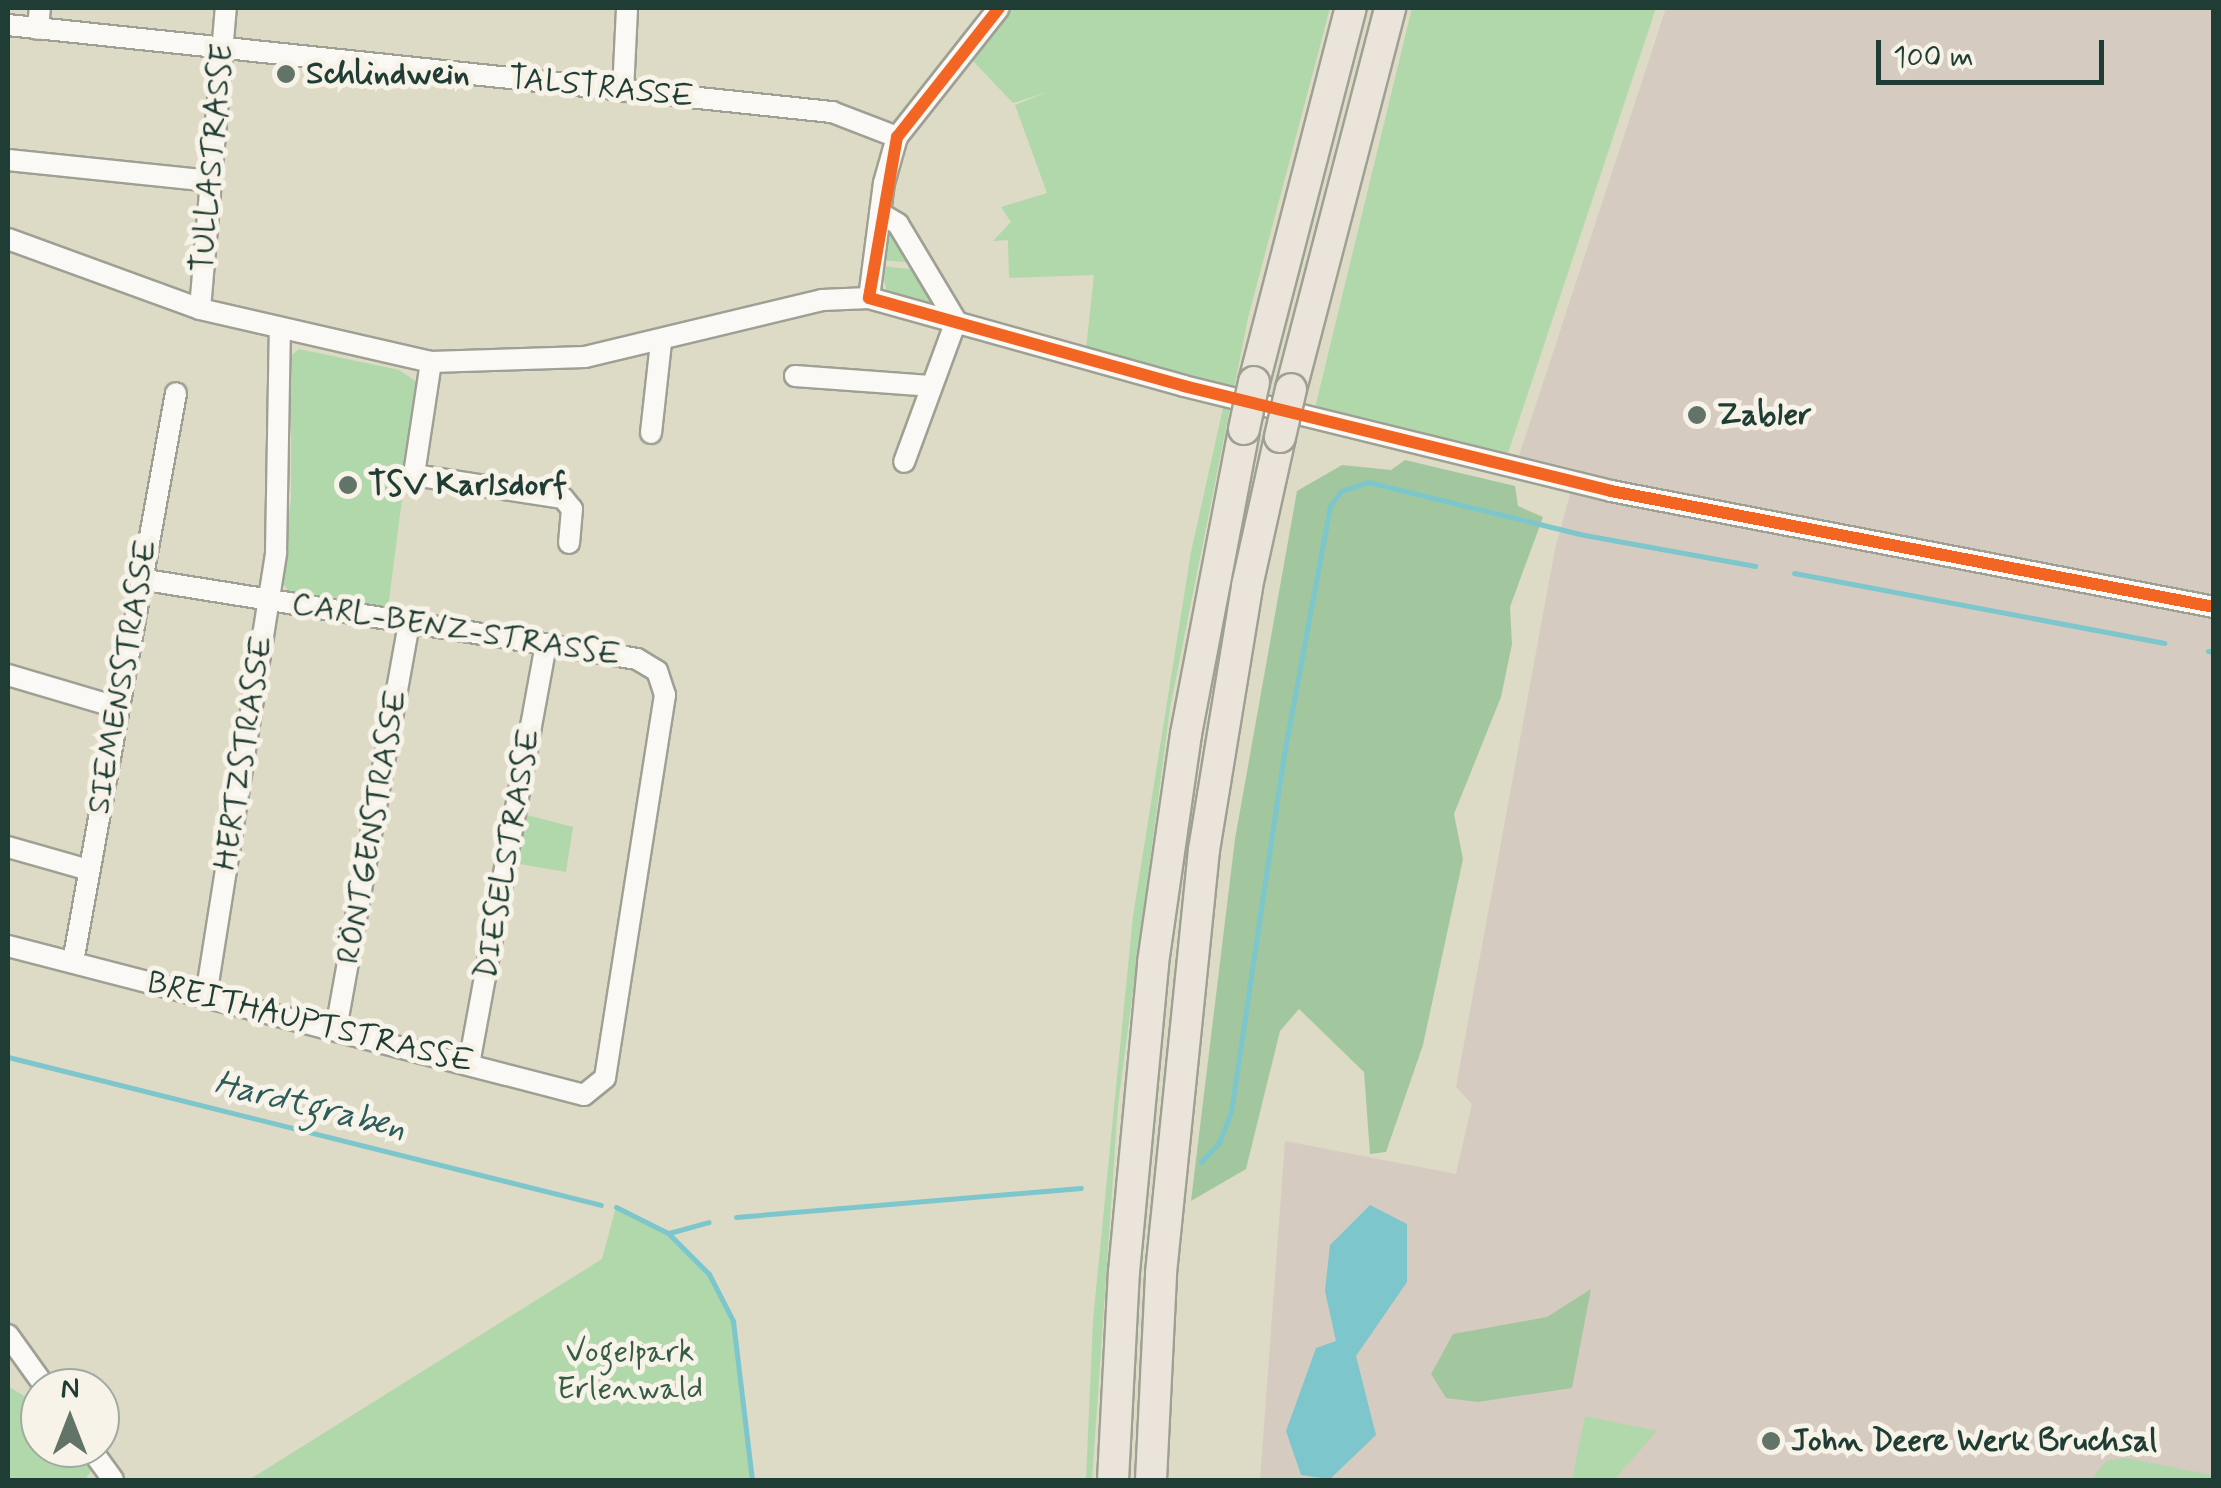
<!DOCTYPE html>
<meta charset="utf-8">
<style>
body{margin:0}
#map{position:relative;width:2221px;height:1488px;overflow:hidden;background:#dddac6;font-family:Mynerve,sans-serif}
div>[style]{position:absolute}
.industrial>*{inset:0;background:#d6cbc1}
.green>*{inset:0;background:#b1d8aa}
.forest>*{inset:0;background:#a2c79e}
.water>*{inset:0;background:#7cc6cc}
.stream>*{height:5px;margin:-2.5px;padding:0 2.5px;transform-origin:2.5px;border-radius:2.5px;background:#7cc6cc}
.roads{filter:drop-shadow(2px 0 #9ea093) drop-shadow(-2px 0 #9ea093) drop-shadow(0 2px #9ea093) drop-shadow(0 -2px #9ea093)}
.minor>*{height:20px;margin:-10px;padding:0 10px;transform-origin:10px;border-radius:10px;background:#faf9f6}
.highway>*{height:30px;margin:-15px;padding:0 15px;transform-origin:15px;border-radius:15px;background:#ebe4da}
.bridges{filter:drop-shadow(2px 0 #9ea093) drop-shadow(-2px 0 #9ea093) drop-shadow(0 2px #9ea093) drop-shadow(0 -2px #9ea093)}
.highway-bridge>*{height:30px;margin:-15px;padding:0 15px;transform-origin:15px;border-radius:15px;background:#ebe4da}
.bus-1>*{height:12px;margin:-6px;padding:0 6px;transform-origin:6px;border-radius:6px;background:#f26522}
.dots>*{width:28px;height:28px;translate:-50% -50%;box-sizing:border-box;border:5px solid #f7f3e8;border-radius:50%}
span{translate:-50% -50%;white-space:nowrap;text-align:center;line-height:1.15;-webkit-text-stroke:10px #f7f3e8;paint-order:stroke}
.poi-label{font-size:32px;color:#1f3d34;font-weight:700}
.left{translate:0 -50%;text-align:left}
.street-label{font-size:32px;color:#1f3d34}
.park-label{font-size:32px;color:#355c47}
.water-label{font-size:35px;color:#2c5d5b;font-style:italic}
.frame{position:absolute;inset:0;border:10px solid #1f3d34;pointer-events:none}
.north{position:absolute;left:20px;top:1368px;width:100px;height:100px;box-sizing:border-box;background:#f7f3e8;border:2px solid #a1aaa0;border-radius:50%;rotate:0deg;font-size:28px;font-weight:700;line-height:40px;text-align:center;color:#1f3d34}
.north::after{content:'';display:block;margin:auto;width:35px;height:45px;background:#627467;clip-path:polygon(50% 0,100% 100%,50% 72%,0 100%)}
.scale{position:absolute;left:1876px;top:40px;width:228px;height:45px;box-sizing:border-box;border:5px solid #1f3d34;border-top:0;padding-left:12px;font-size:30px;line-height:35px;white-space:nowrap;color:#1f3d34;-webkit-text-stroke:8px #f7f3e8;paint-order:stroke}
</style>
<div id="map">
<div class="industrial">
<div style="clip-path:polygon(1666px 8px,2213px 8px,2213px 1480px,1260px 1480px,1285px 1141px,1456px 1174px,1472px 1104px,1456px 1087px,1555px 549px,1577px 469px,1519px 456px)"></div>
</div>
<div class="green">
<div style="clip-path:polygon(1013px 8px,1330px 8px,1248px 318px,1170px 708px,1118px 1105px,1092px 1480px,1086px 1480px,1093px 1320px,1133px 916px,1191px 552px,1227px 390px,1086px 349px,1094px 275px,1009px 278px,1008px 240px,993px 241px,1011px 222px,1001px 207px,1047px 193px,1015px 105px,1048px 92px,1013px 103px,973px 61px)"></div>
<div style="clip-path:polygon(1412px 8px,1656px 8px,1508px 453px,1315px 408px)"></div>
<div style="clip-path:polygon(886px 229px,891px 229px,914px 263px,881px 260px)"></div>
<div style="clip-path:polygon(881px 266px,919px 270px,941px 307px,887px 292px)"></div>
<div style="clip-path:polygon(299px 349px,399px 370px,417px 382px,388px 608px,289px 592px,282px 582px,291px 498px,291px 356px)"></div>
<div style="clip-path:polygon(523px 814px,573px 827px,566px 872px,514px 863px)"></div>
<div style="clip-path:polygon(616px 1207px,668px 1233px,709px 1274px,733px 1321px,752px 1480px,249px 1480px,602px 1259px)"></div>
<div style="clip-path:polygon(8px 1386px,40px 1406px,40px 1448px,80px 1448px,94px 1466px,85px 1480px,8px 1480px)"></div>
<div style="clip-path:polygon(1585px 1416px,1657px 1431px,1614px 1480px,1572px 1480px)"></div>
<div style="clip-path:polygon(2125px 1458px,2213px 1475px,2213px 1480px,2091px 1480px,2106px 1461px)"></div>
</div>
<div class="forest">
<div style="clip-path:polygon(1405px 460px,1515px 486px,1518px 506px,1543px 517px,1510px 607px,1512px 644px,1501px 697px,1454px 814px,1463px 859px,1423px 1045px,1386px 1152px,1370px 1154px,1364px 1072px,1299px 1009px,1280px 1031px,1246px 1169px,1191px 1201px,1235px 839px,1297px 491px,1342px 465px,1391px 470px)"></div>
<div style="clip-path:polygon(1591px 1289px,1572px 1388px,1478px 1402px,1446px 1398px,1431px 1374px,1453px 1334px,1547px 1317px)"></div>
</div>
<div class="water">
<div style="clip-path:polygon(1370px 1205px,1407px 1224px,1407px 1282px,1356px 1356px,1376px 1435px,1330px 1479px,1301px 1475px,1286px 1431px,1316px 1348px,1336px 1341px,1325px 1291px,1330px 1245px)"></div>
</div>
<div class="stream">
<div style="left:1794px;top:573px;width:377px;rotate:10.7deg"></div>
<div style="left:2208px;top:651px;width:6px;rotate:9deg"></div>
<div style="left:8px;top:1057px;width:611px;rotate:14.01deg"></div>
<div style="left:1201px;top:1162px;width:26px;rotate:-47deg"></div>
<div style="left:1219px;top:1143px;width:33px;rotate:-69deg"></div>
<div style="left:1231px;top:1112px;width:362px;rotate:-81.6deg"></div>
<div style="left:1284px;top:754px;width:252px;rotate:-79.5deg"></div>
<div style="left:1330px;top:506px;width:19px;rotate:-54deg"></div>
<div style="left:1341px;top:491px;width:28px;rotate:-18deg"></div>
<div style="left:1368px;top:482px;width:217px;rotate:13.8deg"></div>
<div style="left:1579px;top:534px;width:179px;rotate:10.3deg"></div>
<div style="left:616px;top:1207px;width:58px;rotate:26.6deg"></div>
<div style="left:668px;top:1233px;width:58px;rotate:45deg"></div>
<div style="left:709px;top:1274px;width:53px;rotate:62.9deg"></div>
<div style="left:733px;top:1321px;width:160px;rotate:83.2deg"></div>
<div style="left:736px;top:1217px;width:346px;rotate:-4.8deg"></div>
<div style="left:669px;top:1233px;width:41px;rotate:-15.4deg"></div>
</div>
<div class="roads">
<div class="minor">
<div style="left:8px;top:25px;width:829px;rotate:6.03deg"></div>
<div style="left:832px;top:112px;width:70px;rotate:21deg"></div>
<div style="left:38px;top:29px;width:21px;rotate:-85deg"></div>
<div style="left:623px;top:91px;width:83px;rotate:-87.2deg"></div>
<div style="left:8px;top:160px;width:204px;rotate:5.9deg"></div>
<div style="left:880px;top:213px;width:21px;rotate:31deg"></div>
<div style="left:898px;top:224px;width:113px;rotate:59.1deg"></div>
<div style="left:956px;top:321px;width:150px;rotate:110.2deg"></div>
<div style="left:8px;top:239px;width:204px;rotate:20deg"></div>
<div style="left:200px;top:309px;width:237px;rotate:12.9deg"></div>
<div style="left:431px;top:362px;width:154px;rotate:-1.9deg"></div>
<div style="left:585px;top:357px;width:244px;rotate:-13.5deg"></div>
<div style="left:822px;top:300px;width:47px;rotate:-2.4deg"></div>
<div style="left:869px;top:298px;width:327px;rotate:15.6deg"></div>
<div style="left:1184px;top:386px;width:440px;rotate:13.8deg"></div>
<div style="left:1611px;top:491px;width:614px;rotate:10.89deg"></div>
<div style="left:869px;top:298px;width:116px;rotate:-82.6deg"></div>
<div style="left:884px;top:183px;width:48px;rotate:-74.2deg"></div>
<div style="left:897px;top:137px;width:164px;rotate:-51.7deg"></div>
<div style="left:200px;top:309px;width:302px;rotate:-85.1deg"></div>
<div style="left:431px;top:362px;width:114px;rotate:98.6deg"></div>
<div style="left:414px;top:475px;width:151px;rotate:8.8deg"></div>
<div style="left:563px;top:498px;width:14px;rotate:51deg"></div>
<div style="left:572px;top:509px;width:34px;rotate:95deg"></div>
<div style="left:795px;top:376px;width:135px;rotate:4.2deg"></div>
<div style="left:651px;top:433px;width:92px;rotate:-83.7deg"></div>
<div style="left:8px;top:675px;width:113px;rotate:16.5deg"></div>
<div style="left:8px;top:847px;width:84px;rotate:15.9deg"></div>
<div style="left:8px;top:946px;width:595px;rotate:14.5deg"></div>
<div style="left:584px;top:1095px;width:27px;rotate:-39deg"></div>
<div style="left:605px;top:1078px;width:388px;rotate:-81.1deg"></div>
<div style="left:665px;top:695px;width:25px;rotate:-108deg"></div>
<div style="left:657px;top:671px;width:23px;rotate:-149deg"></div>
<div style="left:637px;top:659px;width:503px;rotate:-170.86deg"></div>
<div style="left:73px;top:962px;width:578px;rotate:-79.74deg"></div>
<div style="left:206px;top:996px;width:449px;rotate:-81deg"></div>
<div style="left:276px;top:552px;width:222px;rotate:-89deg"></div>
<div style="left:336px;top:1029px;width:412px;rotate:-79.8deg"></div>
<div style="left:469px;top:1064px;width:426px;rotate:-79.6deg"></div>
<div style="left:8px;top:1335px;width:65px;rotate:54.4deg"></div>
<div style="left:90px;top:1448px;width:39px;rotate:54deg"></div>
</div>
<div class="highway">
<div style="left:1254px;top:382px;width:386px;rotate:-75.5deg"></div>
<div style="left:1291px;top:389px;width:394px;rotate:-75.4deg"></div>
<div style="left:1113px;top:1480px;width:208px;rotate:-87deg"></div>
<div style="left:1124px;top:1272px;width:310px;rotate:-84.6deg"></div>
<div style="left:1153px;top:963px;width:231px;rotate:-81.8deg"></div>
<div style="left:1186px;top:734px;width:310px;rotate:-79.2deg"></div>
<div style="left:1151px;top:1480px;width:207px;rotate:-87.2deg"></div>
<div style="left:1161px;top:1273px;width:425px;rotate:-84.2deg"></div>
<div style="left:1204px;top:850px;width:267px;rotate:-80.7deg"></div>
<div style="left:1247px;top:586px;width:153px;rotate:-77.5deg"></div>
</div>
</div>
<div class="bridges">
<div class="highway-bridge">
<div style="left:1244px;top:429px;width:48px;rotate:-78deg"></div>
<div style="left:1280px;top:437px;width:49px;rotate:-77.1deg"></div>
</div>
</div>
<div class="bus-1">
<div style="left:999px;top:8px;width:164px;rotate:128.3deg"></div>
<div style="left:897px;top:137px;width:163px;rotate:99.9deg"></div>
<div style="left:869px;top:298px;width:327px;rotate:15.6deg"></div>
<div style="left:1184px;top:386px;width:440px;rotate:13.8deg"></div>
<div style="left:1611px;top:491px;width:614px;rotate:10.89deg"></div>
</div>
<div class="dots">
<div style="left:286px;top:74px;background:#627467"></div>
<div style="left:1697px;top:415px;background:#627467"></div>
<div style="left:348px;top:485px;background:#627467"></div>
<div style="left:1771px;top:1441px;background:#627467"></div>
</div>
<div class="poi-label">
<span class="left" style="left:306px;top:74px">Schlindwein</span>
<span class="left" style="left:1717px;top:415px">Zabler</span>
<span class="left" style="left:368px;top:485px">TSV Karlsdorf</span>
<span class="left" style="left:1791px;top:1441px">John Deere Werk Bruchsal</span>
</div>
<div class="street-label">
<span style="left:601px;top:88px;rotate:6deg">TALSTRASSE</span>
<span style="left:213px;top:158px;rotate:-85deg">TULLASTRASSE</span>
<span style="left:456px;top:630px;rotate:9deg">CARL-BENZ-STRASSE</span>
<span style="left:123px;top:677px;rotate:-80deg">SIEMENSSTRASSE</span>
<span style="left:244px;top:753px;rotate:-81deg">HERTZSTRASSE</span>
<span style="left:373px;top:827px;rotate:-80deg">RÖNTGENSTRASSE</span>
<span style="left:508px;top:854px;rotate:-80deg">DIESELSTRASSE</span>
<span style="left:310px;top:1023px;rotate:14deg">BREITHAUPTSTRASSE</span>
</div>
<div class="park-label">
<span style="left:630px;top:1371px">Vogelpark<br>Erlenwald</span>
</div>
<div class="water-label">
<span style="left:310px;top:1106px;rotate:14deg">Hardtgraben</span>
</div>
<div class="frame"></div>
<div class="north">N</div>
<div class="scale">100 m</div>
</div>
